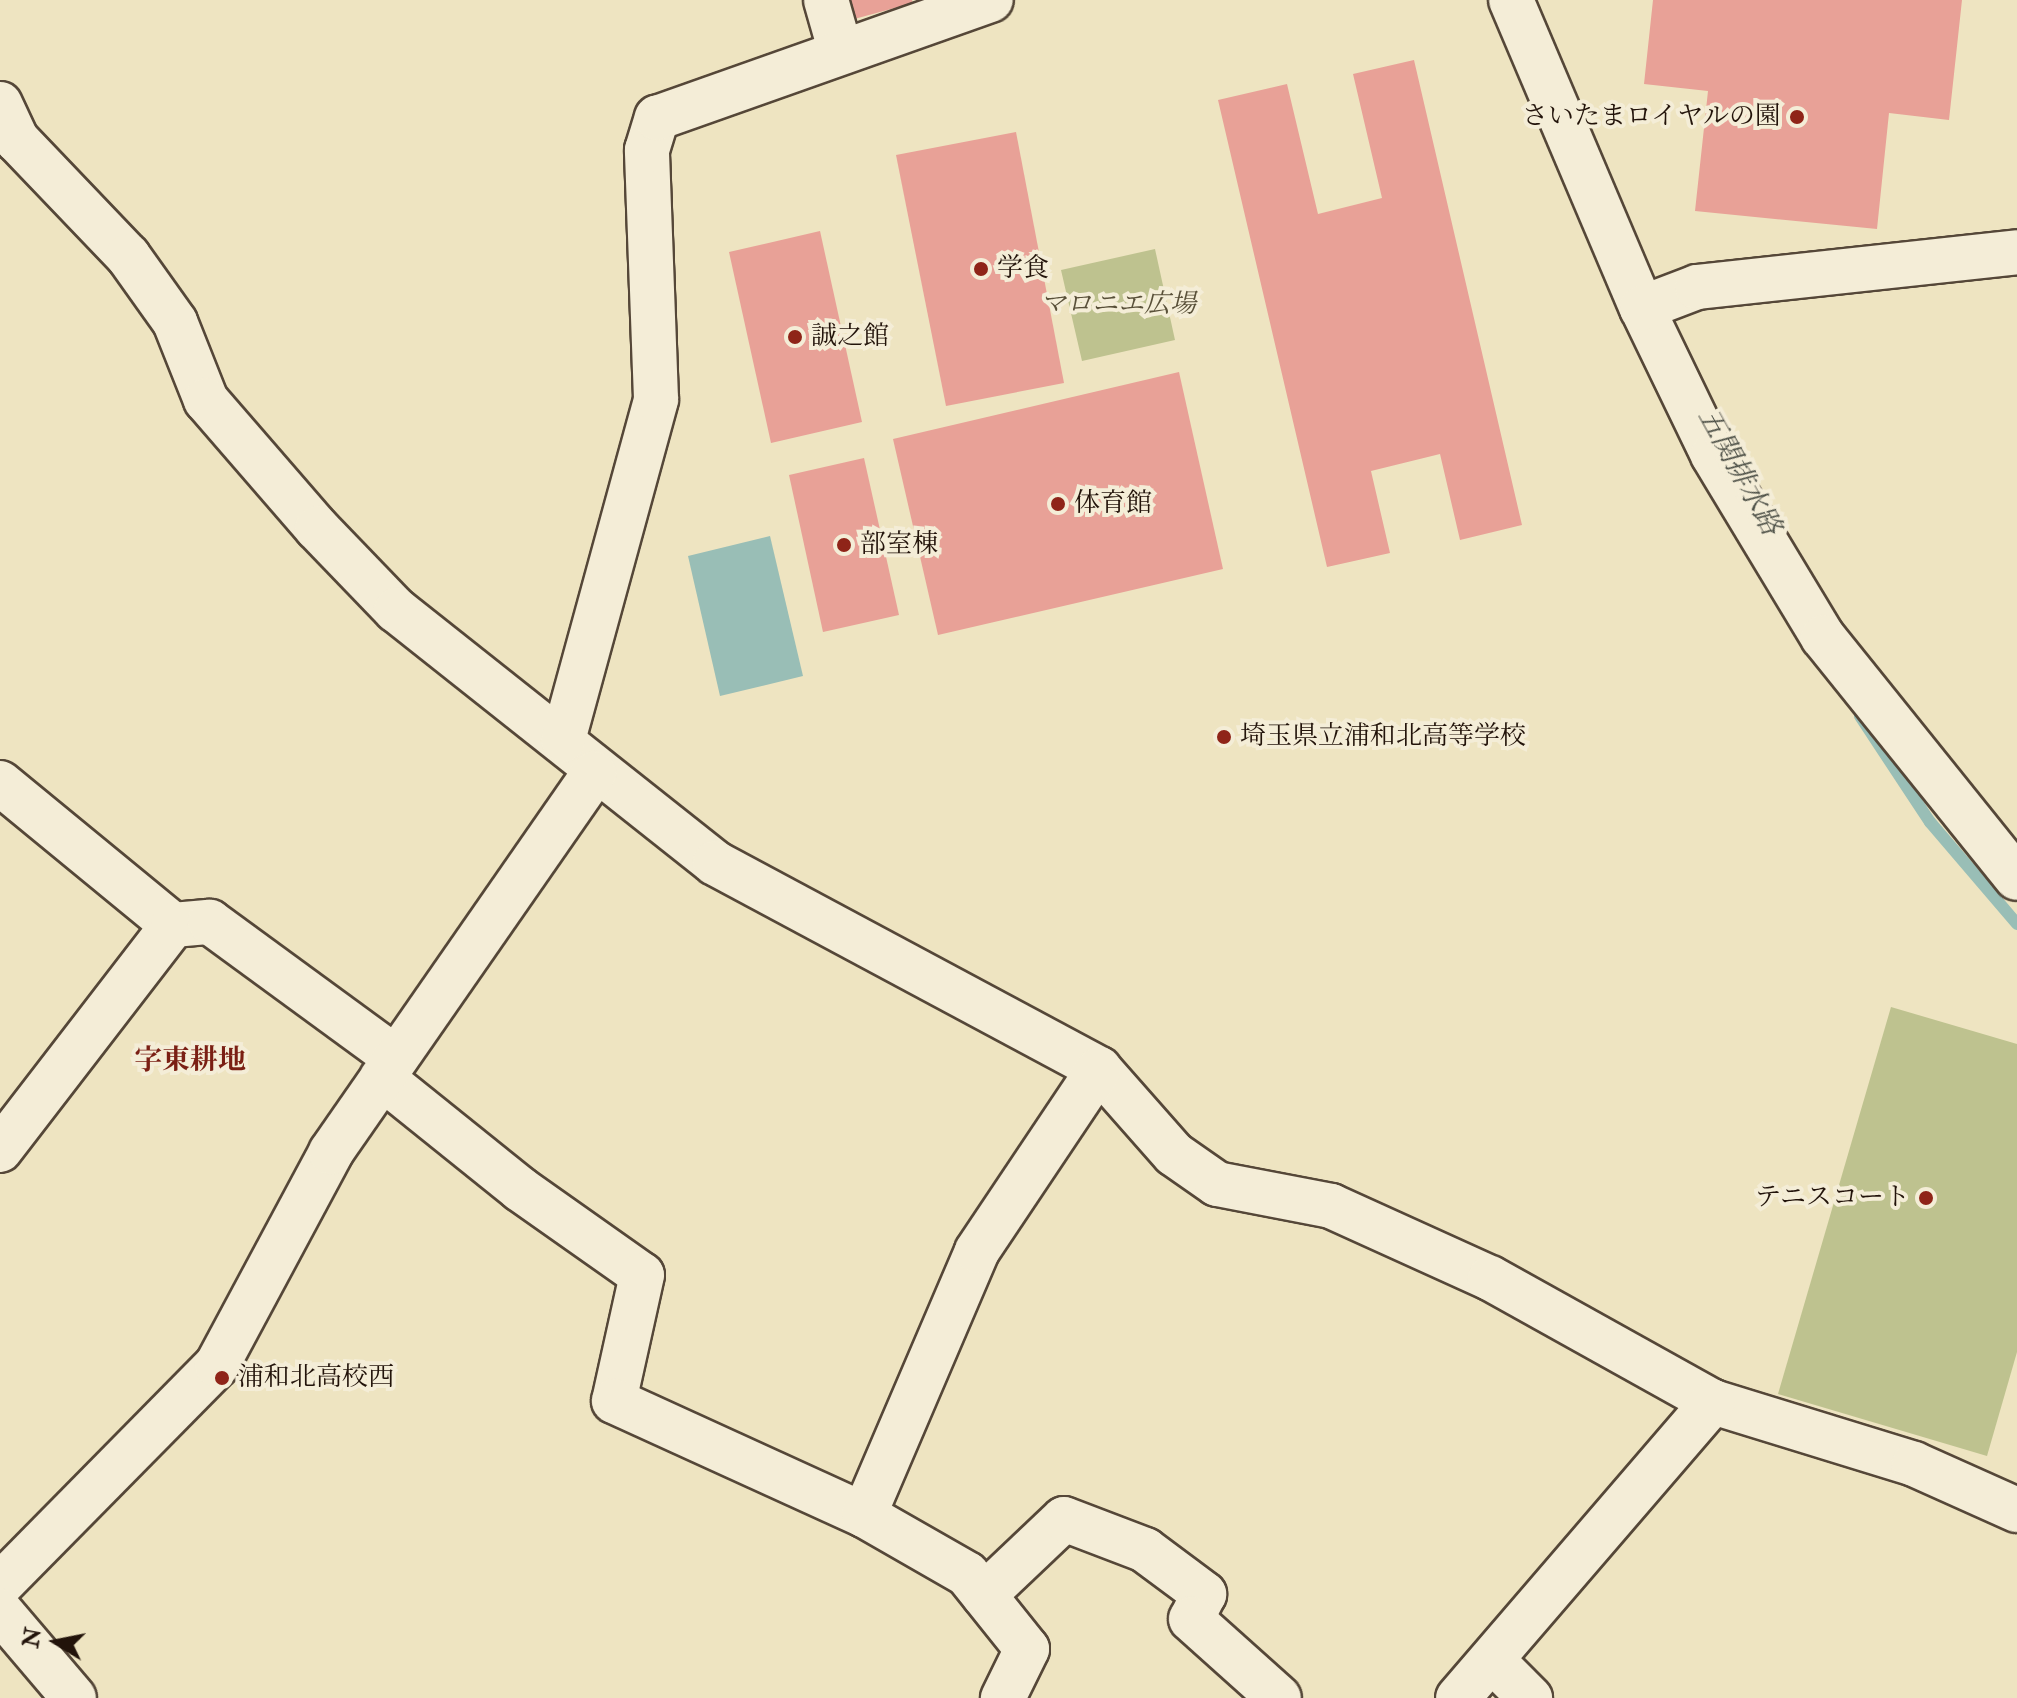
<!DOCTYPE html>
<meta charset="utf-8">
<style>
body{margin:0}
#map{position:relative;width:2017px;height:1698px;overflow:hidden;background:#eee4c1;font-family:"IM FELL Double Pica","Noto Serif JP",serif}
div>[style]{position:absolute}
.green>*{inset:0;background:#bec28f}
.water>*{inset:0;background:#99beb6}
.stream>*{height:12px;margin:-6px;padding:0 6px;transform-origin:6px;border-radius:6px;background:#99beb6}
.building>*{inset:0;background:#e8a197}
.roads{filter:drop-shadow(2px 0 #554738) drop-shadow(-2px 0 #554738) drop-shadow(0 2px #554738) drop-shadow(0 -2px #554738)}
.minor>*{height:44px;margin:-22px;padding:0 22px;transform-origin:22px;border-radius:22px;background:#f4edd7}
.dots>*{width:22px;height:22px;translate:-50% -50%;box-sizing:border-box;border:4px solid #f4edd7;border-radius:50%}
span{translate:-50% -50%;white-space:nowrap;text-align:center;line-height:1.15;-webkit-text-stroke:8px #f4edd7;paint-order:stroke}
.poi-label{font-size:26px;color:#22130a}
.right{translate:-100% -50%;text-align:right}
.left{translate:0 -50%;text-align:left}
.park-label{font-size:26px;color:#595039;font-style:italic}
.water-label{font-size:28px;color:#4c4f46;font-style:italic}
.neighbourhood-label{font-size:28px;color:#7a1f14;font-weight:700}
.north{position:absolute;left:16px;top:1602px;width:80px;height:80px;-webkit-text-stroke:6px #f4edd7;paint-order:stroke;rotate:280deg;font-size:22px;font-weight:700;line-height:32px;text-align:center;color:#22130a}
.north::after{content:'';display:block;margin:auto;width:28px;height:36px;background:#22130a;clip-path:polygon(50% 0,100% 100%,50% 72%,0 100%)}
</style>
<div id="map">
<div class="green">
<div style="clip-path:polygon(1155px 249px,1175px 340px,1082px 361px,1061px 270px)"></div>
<div style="clip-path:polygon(1891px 1007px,2017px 1044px,2017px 1352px,1987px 1456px,1778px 1394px)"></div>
</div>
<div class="water">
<div style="clip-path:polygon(770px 536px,803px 676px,720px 696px,688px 556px)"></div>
</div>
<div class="stream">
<div style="left:1860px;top:716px;width:127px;rotate:56.6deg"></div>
<div style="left:1930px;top:822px;width:134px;rotate:49.5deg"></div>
</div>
<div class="building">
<div style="clip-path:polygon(842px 0,912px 0,913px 3px,847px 21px)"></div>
<div style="clip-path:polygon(1653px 0,1962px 0,1949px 120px,1889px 113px,1877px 229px,1695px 211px,1708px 91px,1644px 84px)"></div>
<div style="clip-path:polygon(1414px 60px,1522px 525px,1460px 540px,1440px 454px,1371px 471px,1390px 553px,1327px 567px,1218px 100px,1287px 84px,1318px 214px,1382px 198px,1353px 74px)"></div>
<div style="clip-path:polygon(1016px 132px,1064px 383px,946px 406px,896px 155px)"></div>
<div style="clip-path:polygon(820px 231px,862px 422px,771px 443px,729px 252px)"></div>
<div style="clip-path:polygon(1179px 372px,1223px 569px,938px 635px,893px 439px)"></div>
<div style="clip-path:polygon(864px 458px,899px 615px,823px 632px,789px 475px)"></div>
</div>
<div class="roads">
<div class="minor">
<div style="left:826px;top:0;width:51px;rotate:74.1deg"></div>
<div style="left:1511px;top:0;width:335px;rotate:67deg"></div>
<div style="left:1642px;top:308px;width:163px;rotate:64.2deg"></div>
<div style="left:1713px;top:455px;width:213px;rotate:58.9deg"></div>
<div style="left:1823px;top:637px;width:309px;rotate:51.2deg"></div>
<div style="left:0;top:104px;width:40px;rotate:65deg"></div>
<div style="left:17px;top:140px;width:161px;rotate:46.3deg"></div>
<div style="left:128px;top:256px;width:81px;rotate:54.5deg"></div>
<div style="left:175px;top:322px;width:84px;rotate:68.3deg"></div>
<div style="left:206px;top:400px;width:169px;rotate:49.1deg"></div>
<div style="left:317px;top:528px;width:114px;rotate:46.1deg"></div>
<div style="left:396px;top:610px;width:407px;rotate:38.4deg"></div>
<div style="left:715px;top:863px;width:436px;rotate:28.2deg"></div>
<div style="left:1099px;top:1069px;width:113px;rotate:48.6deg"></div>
<div style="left:1174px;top:1154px;width:52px;rotate:34.9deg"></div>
<div style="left:1217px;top:1184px;width:116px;rotate:10.9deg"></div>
<div style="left:1331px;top:1206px;width:175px;rotate:24.4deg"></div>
<div style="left:1490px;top:1278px;width:255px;rotate:29.1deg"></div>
<div style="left:1713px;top:1402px;width:210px;rotate:17.1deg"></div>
<div style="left:1914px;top:1464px;width:113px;rotate:24.1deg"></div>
<div style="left:1642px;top:308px;width:59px;rotate:-20.9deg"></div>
<div style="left:1697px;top:287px;width:322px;rotate:-6.2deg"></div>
<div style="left:563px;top:740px;width:353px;rotate:-74.7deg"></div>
<div style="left:656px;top:399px;width:249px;rotate:-92.1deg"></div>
<div style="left:647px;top:150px;width:34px;rotate:-73deg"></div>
<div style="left:657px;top:118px;width:354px;rotate:-19.5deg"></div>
<div style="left:0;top:783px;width:224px;rotate:39.4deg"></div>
<div style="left:173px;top:925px;width:284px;rotate:127.6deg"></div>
<div style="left:173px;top:925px;width:37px;rotate:-5deg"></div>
<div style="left:210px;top:922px;width:230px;rotate:36.2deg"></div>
<div style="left:382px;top:1078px;width:177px;rotate:38.8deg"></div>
<div style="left:520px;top:1189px;width:149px;rotate:35.2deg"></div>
<div style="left:642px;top:1275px;width:129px;rotate:102.5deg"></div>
<div style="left:614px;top:1401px;width:275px;rotate:24.5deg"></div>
<div style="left:864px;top:1515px;width:119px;rotate:29.8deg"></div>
<div style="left:967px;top:1574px;width:96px;rotate:51.3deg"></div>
<div style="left:1027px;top:1649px;width:55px;rotate:116.1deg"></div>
<div style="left:864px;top:1515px;width:287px;rotate:-66.8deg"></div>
<div style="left:977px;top:1251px;width:219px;rotate:-56.2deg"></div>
<div style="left:0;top:1585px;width:309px;rotate:-45.4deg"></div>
<div style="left:217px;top:1365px;width:242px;rotate:-61.8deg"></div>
<div style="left:331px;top:1152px;width:461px;rotate:-55.2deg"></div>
<div style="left:984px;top:1595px;width:110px;rotate:-43.5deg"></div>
<div style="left:1064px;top:1519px;width:87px;rotate:20.9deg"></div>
<div style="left:1145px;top:1550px;width:74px;rotate:36.7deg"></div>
<div style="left:1204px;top:1594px;width:28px;rotate:117deg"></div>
<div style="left:1191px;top:1619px;width:118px;rotate:41.9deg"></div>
<div style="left:0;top:1611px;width:114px;rotate:49.6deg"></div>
<div style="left:1492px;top:1660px;width:54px;rotate:45deg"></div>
<div style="left:1458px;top:1698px;width:391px;rotate:-49.3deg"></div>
</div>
</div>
<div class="dots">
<div style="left:1797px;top:117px;background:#8f2418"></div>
<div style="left:981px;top:269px;background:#8f2418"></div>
<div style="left:795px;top:337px;background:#8f2418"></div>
<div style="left:1058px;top:504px;background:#8f2418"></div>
<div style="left:844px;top:545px;background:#8f2418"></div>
<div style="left:1224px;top:737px;background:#8f2418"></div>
<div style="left:1926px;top:1198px;background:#8f2418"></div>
<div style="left:222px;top:1378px;background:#8f2418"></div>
</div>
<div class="poi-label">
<span class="right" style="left:1781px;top:117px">さいたまロイヤルの園</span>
<span class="left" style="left:997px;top:269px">学食</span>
<span class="left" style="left:811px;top:337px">誠之館</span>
<span class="left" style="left:1074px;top:504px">体育館</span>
<span class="left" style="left:860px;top:545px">部室棟</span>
<span class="left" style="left:1240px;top:737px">埼玉県立浦和北高等学校</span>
<span class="right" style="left:1910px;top:1198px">テニスコート</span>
<span class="left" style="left:238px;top:1378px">浦和北高校西</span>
</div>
<div class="park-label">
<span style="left:1118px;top:305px">マロニエ広場</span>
</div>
<div class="water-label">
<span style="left:1739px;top:472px;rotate:61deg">五関排水路</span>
</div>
<div class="neighbourhood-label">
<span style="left:190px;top:1061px">字東耕地</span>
</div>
<div class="north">N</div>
</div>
